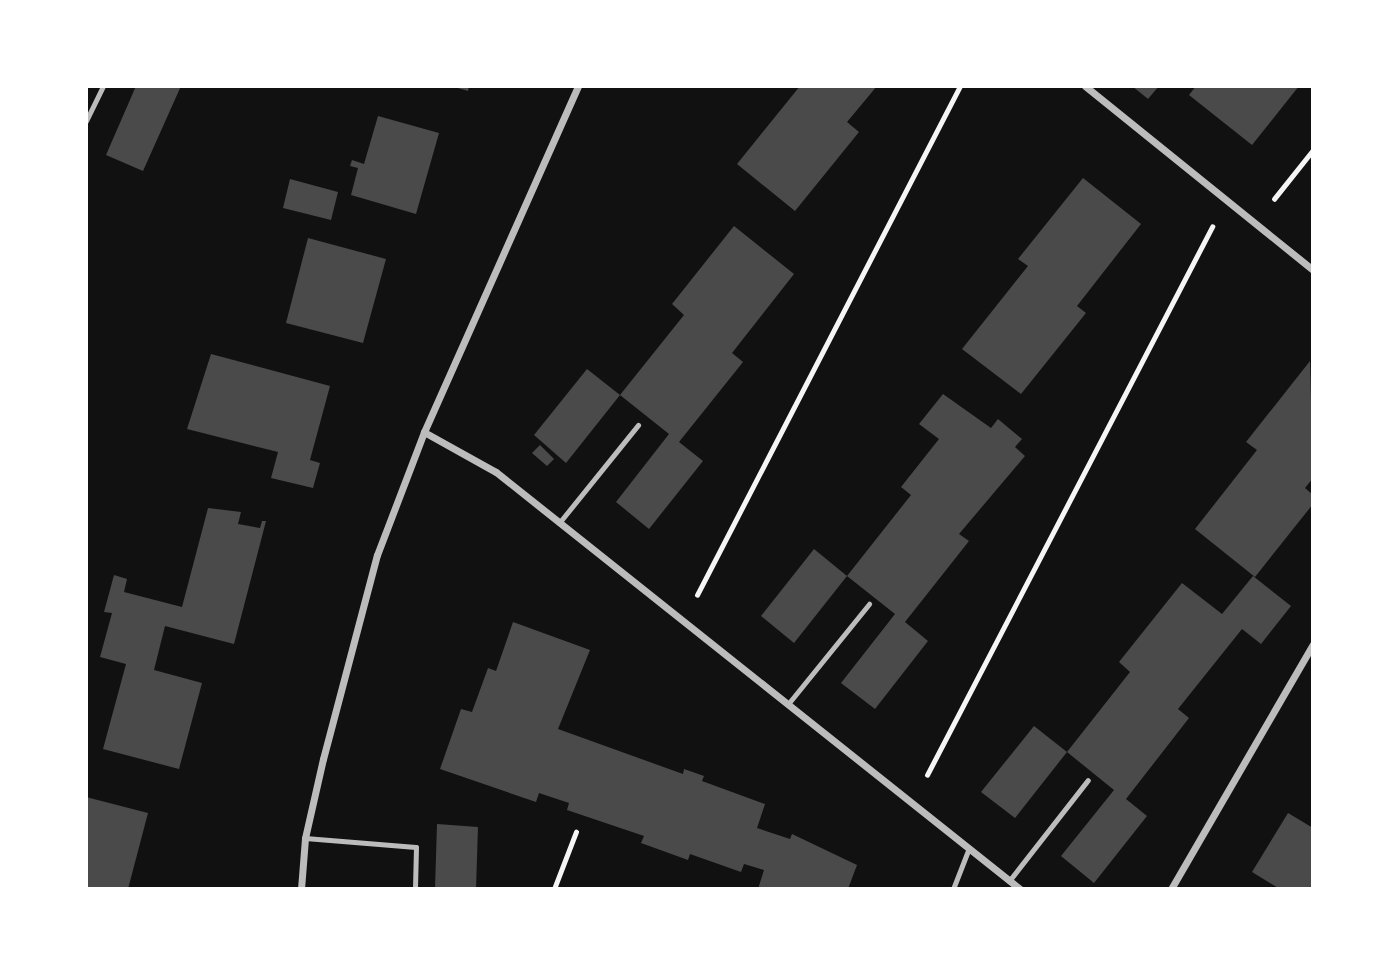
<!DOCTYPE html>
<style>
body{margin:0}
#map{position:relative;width:1399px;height:975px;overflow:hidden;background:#111;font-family:"PT Sans Narrow",sans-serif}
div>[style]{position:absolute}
.building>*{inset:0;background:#4a4a4a}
.path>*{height:4.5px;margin:-2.25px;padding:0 2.25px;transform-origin:2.25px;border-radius:2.25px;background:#f5f5f5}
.service>*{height:5px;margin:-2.5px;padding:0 2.5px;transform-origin:2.5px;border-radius:2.5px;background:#bcbcbc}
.minor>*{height:7px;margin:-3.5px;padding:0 3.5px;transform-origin:3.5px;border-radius:3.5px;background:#bcbcbc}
span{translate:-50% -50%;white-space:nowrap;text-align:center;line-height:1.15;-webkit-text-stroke:5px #fff;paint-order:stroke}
.frame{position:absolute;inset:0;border:88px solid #fff;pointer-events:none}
</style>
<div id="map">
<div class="building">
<div style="clip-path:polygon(136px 86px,181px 86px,143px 171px,106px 155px)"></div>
<div style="clip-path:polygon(451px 86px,469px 86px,468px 91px)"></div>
<div style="clip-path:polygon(800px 86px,877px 86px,847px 122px,859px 132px,795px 211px,737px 164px)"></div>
<div style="clip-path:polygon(1132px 86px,1159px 86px,1148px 99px)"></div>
<div style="clip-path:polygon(1196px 86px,1299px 86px,1252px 145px,1189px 95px)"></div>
<div style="clip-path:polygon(378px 116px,439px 133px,416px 214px,351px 195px,358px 168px,350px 166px,352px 160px,364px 164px)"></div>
<div style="clip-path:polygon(1083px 178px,1141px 224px,1077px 306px,1086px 313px,1021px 394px,962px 349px,1028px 266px,1018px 259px)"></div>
<div style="clip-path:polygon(290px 179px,338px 192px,331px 220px,283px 208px)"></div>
<div style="clip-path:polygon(734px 226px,794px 274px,732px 353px,743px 362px,679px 442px,703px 461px,649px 529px,616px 502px,669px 434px,620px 395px,684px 315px,672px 304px)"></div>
<div style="clip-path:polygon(308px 238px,386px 259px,363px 343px,286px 323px)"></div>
<div style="clip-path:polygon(211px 354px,330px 386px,310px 460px,320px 463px,313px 488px,271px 478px,278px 452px,187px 429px)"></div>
<div style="clip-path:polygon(1310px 361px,1313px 478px,1305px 488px,1313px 495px,1313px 504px,1255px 577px,1195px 529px,1257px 450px,1246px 442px)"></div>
<div style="clip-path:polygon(587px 369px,620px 395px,566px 463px,534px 435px)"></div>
<div style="clip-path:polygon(943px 394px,991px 428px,998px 419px,1022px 439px,1015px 447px,1025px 456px,959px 534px,969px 541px,905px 622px,928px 641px,875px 709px,841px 683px,895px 614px,847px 576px,911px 495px,901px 487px,939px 439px,919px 424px)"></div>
<div style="clip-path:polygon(540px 445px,554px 459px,547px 466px,532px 453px)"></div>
<div style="clip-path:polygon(208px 508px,241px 512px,238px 524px,260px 528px,262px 521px,266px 521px,234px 644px,165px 626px,154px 670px,202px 683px,179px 769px,103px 749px,126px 664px,100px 657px,112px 613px,104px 612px,114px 575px,127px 579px,124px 592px,182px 607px)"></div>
<div style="clip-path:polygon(814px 549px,847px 576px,794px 643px,761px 616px)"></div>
<div style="clip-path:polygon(1253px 576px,1291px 606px,1261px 644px,1242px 629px,1178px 709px,1189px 718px,1126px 799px,1147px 816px,1094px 883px,1061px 856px,1114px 790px,1067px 752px,1130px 672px,1119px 662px,1182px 583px,1222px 614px)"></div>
<div style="clip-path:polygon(513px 622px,590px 650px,558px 729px,683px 774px,684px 769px,704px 776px,702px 781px,765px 804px,757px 828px,790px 839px,792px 834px,857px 865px,848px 889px,758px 889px,764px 870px,744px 864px,741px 872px,690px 854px,688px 860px,641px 843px,644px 836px,567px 810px,569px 803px,539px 793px,536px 802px,440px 769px,461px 709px,472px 712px,488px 668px,496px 671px)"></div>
<div style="clip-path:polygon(1034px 726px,1067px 752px,1015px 818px,981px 792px)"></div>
<div style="clip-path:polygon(86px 797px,148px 813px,128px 889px,86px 889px)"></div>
<div style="clip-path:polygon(1288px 813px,1313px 828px,1313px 889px,1280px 889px,1252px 872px)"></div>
<div style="clip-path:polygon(437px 824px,478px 827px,476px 889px,435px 889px)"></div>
</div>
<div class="path">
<div style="left:1274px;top:199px;width:63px;rotate:-51.5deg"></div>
<div style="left:697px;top:595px;width:573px;rotate:-62.67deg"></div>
<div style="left:927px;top:775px;width:618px;rotate:-62.52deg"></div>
<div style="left:554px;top:889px;width:61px;rotate:-68.9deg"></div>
</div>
<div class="service">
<div style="left:86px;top:121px;width:39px;rotate:-64deg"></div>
<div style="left:559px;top:523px;width:126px;rotate:-51.1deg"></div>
<div style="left:788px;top:704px;width:129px;rotate:-51deg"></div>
<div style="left:305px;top:838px;width:111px;rotate:4.6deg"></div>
<div style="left:416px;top:847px;width:42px;rotate:91.4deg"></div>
<div style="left:1009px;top:881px;width:128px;rotate:-52deg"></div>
<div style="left:953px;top:889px;width:44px;rotate:-68.7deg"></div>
</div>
<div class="minor">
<div style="left:1085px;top:86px;width:293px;rotate:38.9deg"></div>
<div style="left:424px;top:432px;width:82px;rotate:29.1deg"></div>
<div style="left:496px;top:472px;width:670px;rotate:38.51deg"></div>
<div style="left:301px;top:889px;width:51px;rotate:-85.5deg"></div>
<div style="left:305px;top:838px;width:81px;rotate:-77.2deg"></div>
<div style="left:323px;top:759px;width:211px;rotate:-75.2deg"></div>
<div style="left:377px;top:555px;width:132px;rotate:-69.1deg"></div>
<div style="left:424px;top:432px;width:379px;rotate:-66deg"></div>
<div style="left:1171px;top:889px;width:283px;rotate:-59.9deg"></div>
</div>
<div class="frame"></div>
</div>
